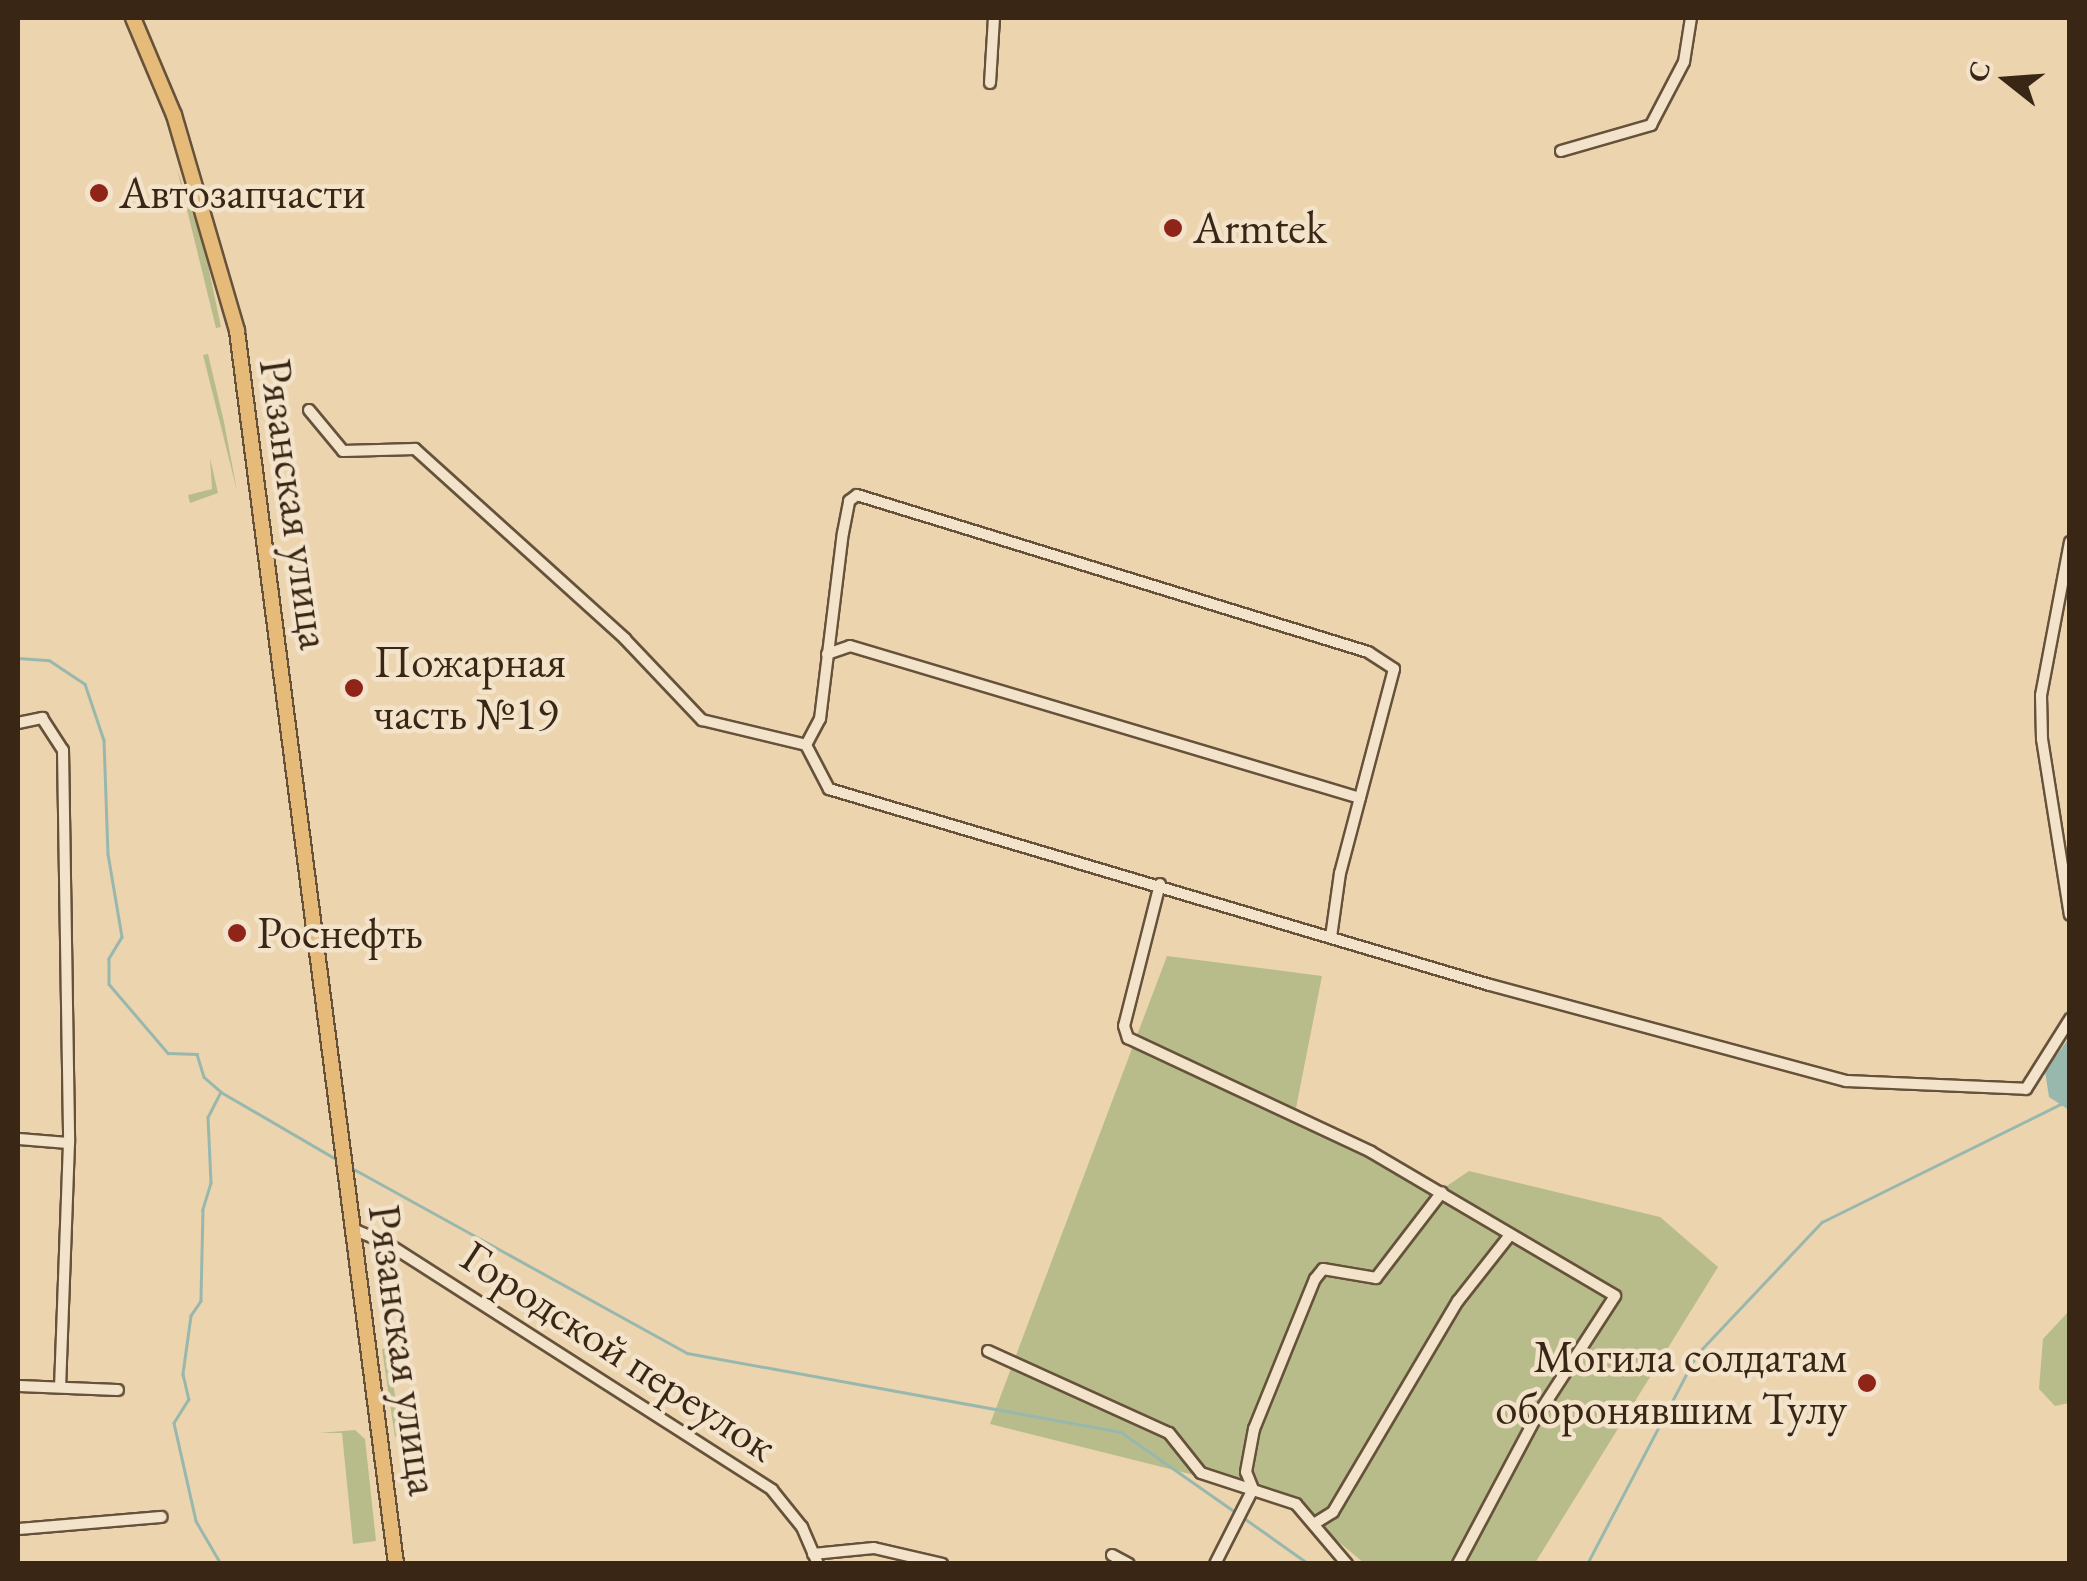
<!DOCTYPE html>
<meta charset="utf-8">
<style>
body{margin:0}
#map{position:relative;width:2087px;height:1581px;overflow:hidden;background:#ecd4af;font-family:"EB Garamond",serif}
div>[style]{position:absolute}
.green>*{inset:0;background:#b8bc8a}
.water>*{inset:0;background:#99b8ad}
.stream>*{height:2.5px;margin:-1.25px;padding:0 1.25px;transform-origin:1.25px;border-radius:1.25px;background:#99b8ad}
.roads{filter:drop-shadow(2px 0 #66523b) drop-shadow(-2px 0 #66523b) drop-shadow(0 2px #66523b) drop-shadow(0 -2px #66523b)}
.minor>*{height:10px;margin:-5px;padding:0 5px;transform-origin:5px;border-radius:5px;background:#f3e3cb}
.major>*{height:14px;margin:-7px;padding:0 7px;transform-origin:7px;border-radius:7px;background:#e6ba78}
.dots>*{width:28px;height:28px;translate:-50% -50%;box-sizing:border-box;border:5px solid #f3e3cb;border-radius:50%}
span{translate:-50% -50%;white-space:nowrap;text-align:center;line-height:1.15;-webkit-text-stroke:9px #f3e3cb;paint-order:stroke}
.poi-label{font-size:45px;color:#392614}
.left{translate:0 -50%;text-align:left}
.right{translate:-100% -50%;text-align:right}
.street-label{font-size:45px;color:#392614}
.frame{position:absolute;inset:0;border:20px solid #392614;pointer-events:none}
.north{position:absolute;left:1957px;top:30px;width:100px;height:100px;-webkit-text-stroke:8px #f3e3cb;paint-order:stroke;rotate:287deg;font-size:28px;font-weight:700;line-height:40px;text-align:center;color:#392614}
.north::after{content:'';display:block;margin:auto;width:35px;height:45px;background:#392614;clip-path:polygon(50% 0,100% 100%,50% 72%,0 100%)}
</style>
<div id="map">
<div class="green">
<div style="clip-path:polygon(177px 169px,204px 246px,221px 327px,216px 328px)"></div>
<div style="clip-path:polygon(208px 354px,224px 422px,237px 491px,203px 355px)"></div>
<div style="clip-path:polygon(210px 458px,218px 493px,190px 503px,188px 495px,212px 489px)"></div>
<div style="clip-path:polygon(1167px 956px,1322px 976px,1296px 1108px,1435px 1194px,1469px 1171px,1660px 1217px,1718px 1267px,1535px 1563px,1364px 1563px,1286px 1498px,990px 1424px)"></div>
<div style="clip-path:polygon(2069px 1311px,2069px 1403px,2055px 1406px,2039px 1389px,2043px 1339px)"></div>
<div style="clip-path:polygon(388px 1348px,401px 1436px,395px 1437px,382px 1349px)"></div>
<div style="clip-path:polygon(355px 1430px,365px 1439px,376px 1541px,353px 1544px,342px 1433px,319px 1433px)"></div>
</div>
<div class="water">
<div style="clip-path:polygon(2069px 1038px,2069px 1110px,2049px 1097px,2045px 1071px)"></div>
</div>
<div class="stream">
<div style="left:18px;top:658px;width:31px;rotate:4deg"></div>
<div style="left:49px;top:660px;width:43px;rotate:33.7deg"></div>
<div style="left:85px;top:684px;width:59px;rotate:71.3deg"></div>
<div style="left:104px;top:740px;width:114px;rotate:88deg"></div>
<div style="left:108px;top:854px;width:84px;rotate:80.4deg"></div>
<div style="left:122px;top:937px;width:26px;rotate:121deg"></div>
<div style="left:109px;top:959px;width:25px;rotate:90deg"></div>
<div style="left:109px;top:984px;width:91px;rotate:49.5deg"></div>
<div style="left:168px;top:1053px;width:29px;rotate:2deg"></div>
<div style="left:197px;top:1054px;width:24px;rotate:73deg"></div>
<div style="left:204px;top:1077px;width:23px;rotate:41deg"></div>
<div style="left:221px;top:1092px;width:28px;rotate:117deg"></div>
<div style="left:208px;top:1117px;width:66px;rotate:87.4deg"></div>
<div style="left:211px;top:1183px;width:28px;rotate:107deg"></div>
<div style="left:203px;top:1210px;width:91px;rotate:91.3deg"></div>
<div style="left:201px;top:1301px;width:18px;rotate:124deg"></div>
<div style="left:191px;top:1316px;width:59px;rotate:97.9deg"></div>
<div style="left:183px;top:1374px;width:26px;rotate:77deg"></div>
<div style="left:189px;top:1399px;width:28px;rotate:122deg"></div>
<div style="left:174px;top:1423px;width:100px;rotate:77.3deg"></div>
<div style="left:196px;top:1521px;width:50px;rotate:59.8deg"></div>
<div style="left:221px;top:1092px;width:133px;rotate:30.2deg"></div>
<div style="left:352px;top:1168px;width:383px;rotate:28.9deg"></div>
<div style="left:687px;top:1353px;width:441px;rotate:10.3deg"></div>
<div style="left:1121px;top:1432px;width:143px;rotate:35deg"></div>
<div style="left:1244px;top:1518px;width:80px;rotate:35.3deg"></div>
<div style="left:1587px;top:1564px;width:237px;rotate:-62.4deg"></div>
<div style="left:1697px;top:1354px;width:182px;rotate:-46.6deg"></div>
<div style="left:1822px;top:1222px;width:267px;rotate:-26.3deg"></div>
</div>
<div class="roads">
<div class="minor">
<div style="left:990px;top:83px;width:65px;rotate:-86.5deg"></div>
<div style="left:1561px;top:151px;width:94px;rotate:-16.1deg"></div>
<div style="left:1651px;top:125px;width:71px;rotate:-62.4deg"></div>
<div style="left:1684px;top:62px;width:45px;rotate:-81deg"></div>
<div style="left:309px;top:410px;width:53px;rotate:50.3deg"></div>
<div style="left:343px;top:451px;width:72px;rotate:-1.6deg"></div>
<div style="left:415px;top:449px;width:283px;rotate:42.1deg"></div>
<div style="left:625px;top:639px;width:112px;rotate:46.5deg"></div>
<div style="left:702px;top:720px;width:107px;rotate:13.5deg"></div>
<div style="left:806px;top:745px;width:50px;rotate:62.4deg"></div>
<div style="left:829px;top:789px;width:689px;rotate:16.52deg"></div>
<div style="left:1490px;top:985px;width:369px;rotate:15.1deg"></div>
<div style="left:1846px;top:1081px;width:180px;rotate:2.5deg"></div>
<div style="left:2026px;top:1089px;width:83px;rotate:-57.8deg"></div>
<div style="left:2070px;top:542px;width:156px;rotate:100.7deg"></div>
<div style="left:2041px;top:695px;width:44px;rotate:88.7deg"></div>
<div style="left:2042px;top:739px;width:178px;rotate:81deg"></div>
<div style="left:827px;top:654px;width:24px;rotate:-19deg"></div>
<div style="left:850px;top:646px;width:532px;rotate:16.6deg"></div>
<div style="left:18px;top:723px;width:25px;rotate:-12deg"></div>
<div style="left:42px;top:718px;width:38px;rotate:57deg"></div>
<div style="left:63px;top:750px;width:393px;rotate:89.1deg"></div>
<div style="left:69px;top:1143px;width:244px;rotate:92.1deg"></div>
<div style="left:806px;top:745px;width:30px;rotate:-62deg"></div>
<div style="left:820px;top:719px;width:187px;rotate:-83deg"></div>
<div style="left:843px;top:533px;width:33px;rotate:-79deg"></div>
<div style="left:849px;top:501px;width:10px;rotate:-37deg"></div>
<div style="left:857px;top:495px;width:535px;rotate:17.08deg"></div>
<div style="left:1368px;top:652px;width:31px;rotate:33deg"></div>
<div style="left:1394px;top:669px;width:211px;rotate:104.8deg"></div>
<div style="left:1340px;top:873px;width:65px;rotate:98deg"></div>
<div style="left:1160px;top:884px;width:146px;rotate:104.2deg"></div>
<div style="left:1124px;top:1026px;width:13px;rotate:72deg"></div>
<div style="left:1128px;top:1038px;width:268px;rotate:25.1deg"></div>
<div style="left:1371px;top:1152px;width:283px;rotate:30.5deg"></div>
<div style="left:1615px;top:1296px;width:147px;rotate:123deg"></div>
<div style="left:1535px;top:1419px;width:164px;rotate:118deg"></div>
<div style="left:18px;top:1139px;width:51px;rotate:4.5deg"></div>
<div style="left:353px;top:1229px;width:38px;rotate:23deg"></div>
<div style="left:388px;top:1244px;width:456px;rotate:32.6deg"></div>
<div style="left:772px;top:1490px;width:48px;rotate:51deg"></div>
<div style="left:802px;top:1527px;width:40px;rotate:66.6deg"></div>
<div style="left:988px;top:1351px;width:199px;rotate:24.4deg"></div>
<div style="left:1169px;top:1433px;width:51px;rotate:51.3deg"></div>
<div style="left:1201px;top:1473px;width:100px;rotate:18.1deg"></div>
<div style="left:1296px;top:1504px;width:79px;rotate:49.6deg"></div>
<div style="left:18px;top:1386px;width:100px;rotate:2.3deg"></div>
<div style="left:1317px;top:1522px;width:19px;rotate:-32deg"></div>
<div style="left:1333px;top:1512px;width:245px;rotate:-59.4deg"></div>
<div style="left:1458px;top:1301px;width:84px;rotate:-51.8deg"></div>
<div style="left:18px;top:1529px;width:144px;rotate:-4.8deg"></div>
<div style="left:813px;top:1554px;width:61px;rotate:-5.6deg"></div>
<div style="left:874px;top:1548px;width:70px;rotate:13.2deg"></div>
<div style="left:1112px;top:1555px;width:19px;rotate:28deg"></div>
<div style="left:1215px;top:1564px;width:84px;rotate:-63.1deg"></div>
<div style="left:1253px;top:1489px;width:18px;rotate:-112deg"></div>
<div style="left:1246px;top:1472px;width:44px;rotate:-79.5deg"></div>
<div style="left:1254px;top:1429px;width:162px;rotate:-67.9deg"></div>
<div style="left:1315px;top:1279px;width:13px;rotate:-51deg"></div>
<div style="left:1323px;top:1269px;width:54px;rotate:9.6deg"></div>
<div style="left:1376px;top:1278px;width:108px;rotate:-52.5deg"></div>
</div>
<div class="major">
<div style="left:133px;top:18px;width:105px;rotate:67.1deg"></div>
<div style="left:174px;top:115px;width:225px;rotate:73.7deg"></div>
<div style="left:237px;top:331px;width:1243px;rotate:82.65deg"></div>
</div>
</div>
<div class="dots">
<div style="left:99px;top:193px;background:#8f2418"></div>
<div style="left:1173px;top:228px;background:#8f2418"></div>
<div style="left:354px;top:688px;background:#8f2418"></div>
<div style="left:237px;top:933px;background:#8f2418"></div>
<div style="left:1867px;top:1383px;background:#8f2418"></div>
</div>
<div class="poi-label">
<span class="left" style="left:119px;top:193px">Автозапчасти</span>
<span class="left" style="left:1193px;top:228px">Armtek</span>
<span class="left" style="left:374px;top:688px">Пожарная<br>часть №19</span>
<span class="left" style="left:257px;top:933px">Роснефть</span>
<span class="right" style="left:1847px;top:1383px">Могила солдатам<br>оборонявшим Тулу</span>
</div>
<div class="street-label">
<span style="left:295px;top:504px;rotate:82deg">Рязанская улица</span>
<span style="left:404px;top:1350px;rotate:82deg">Рязанская улица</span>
<span style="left:619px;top:1351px;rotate:33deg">Городской переулок</span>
</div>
<div class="frame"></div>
<div class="north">С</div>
</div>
